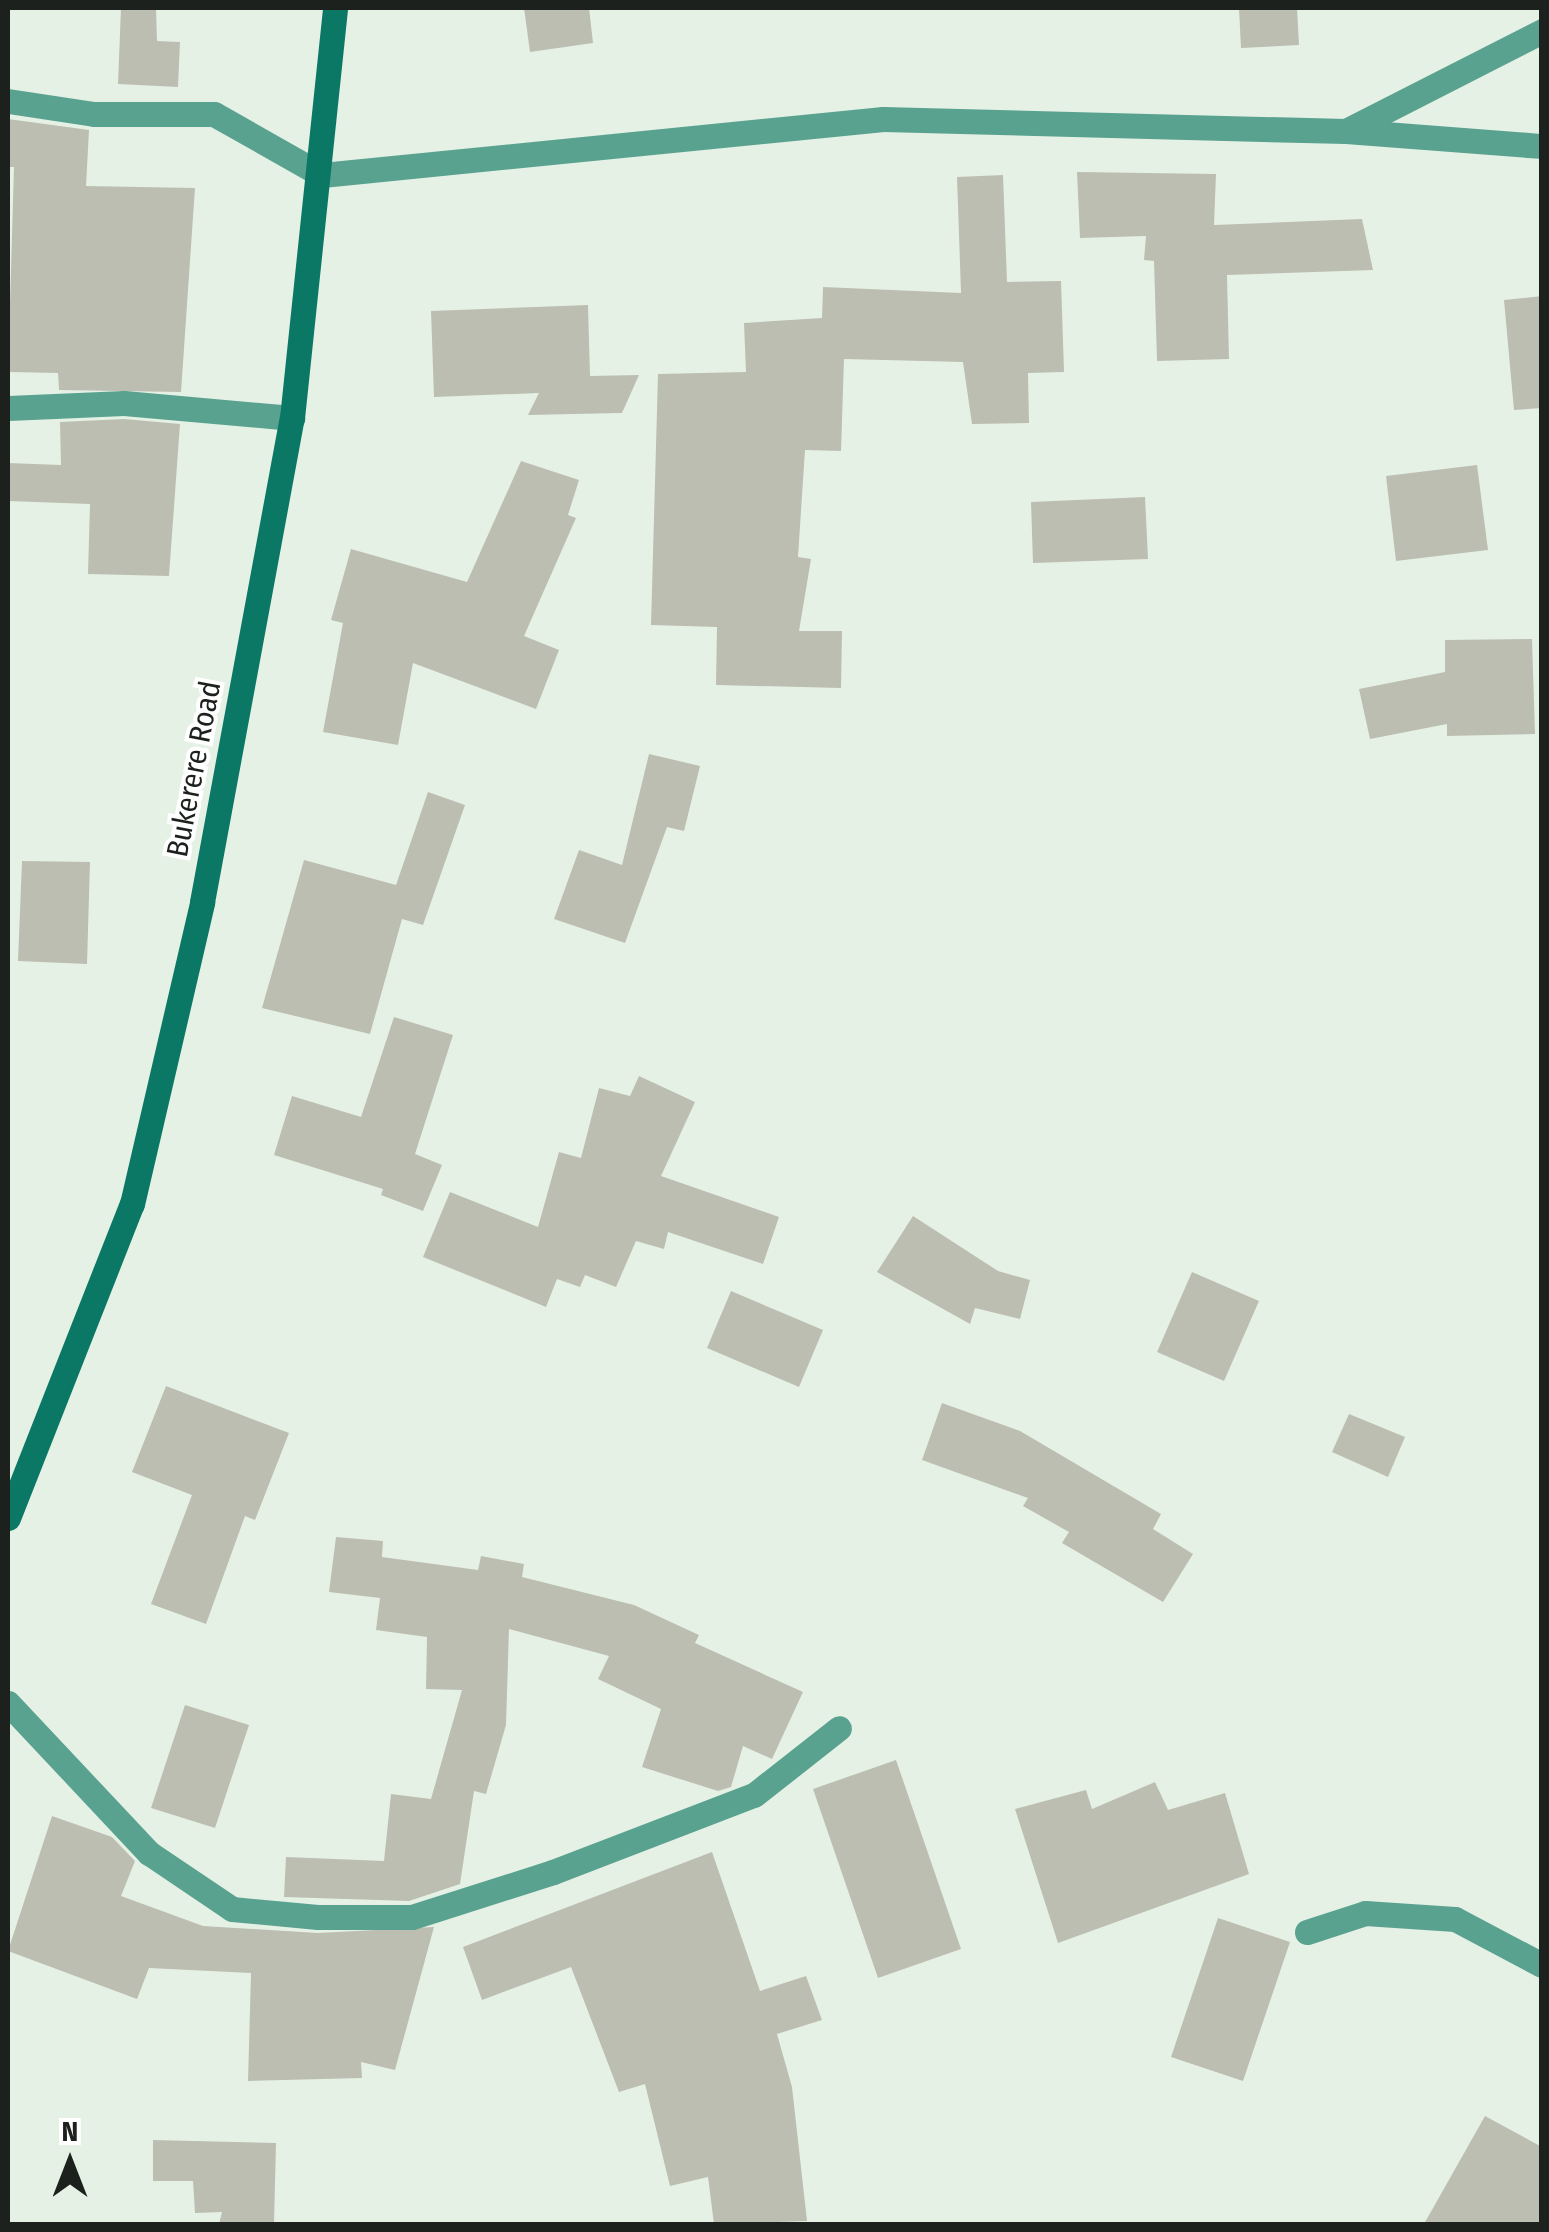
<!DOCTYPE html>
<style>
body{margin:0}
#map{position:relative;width:1549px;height:2232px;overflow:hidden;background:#e6f1e6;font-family:"Fira Sans Condensed",sans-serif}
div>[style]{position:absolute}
.building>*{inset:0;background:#bcbeb1}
.street>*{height:25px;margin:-12.5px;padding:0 12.5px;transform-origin:12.5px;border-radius:12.5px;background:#5aa290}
.secondary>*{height:25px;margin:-12.5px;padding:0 12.5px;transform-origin:12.5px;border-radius:12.5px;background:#0b7865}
span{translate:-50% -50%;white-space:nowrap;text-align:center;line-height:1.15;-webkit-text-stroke:8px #fff;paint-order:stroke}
.street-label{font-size:30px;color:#1d211d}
.frame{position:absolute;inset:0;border:10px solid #1d211d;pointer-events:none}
.north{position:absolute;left:20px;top:2112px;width:100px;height:100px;-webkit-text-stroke:8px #fff;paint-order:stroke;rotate:0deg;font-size:28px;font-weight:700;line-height:40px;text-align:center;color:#1d211d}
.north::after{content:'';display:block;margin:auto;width:35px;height:45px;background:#1d211d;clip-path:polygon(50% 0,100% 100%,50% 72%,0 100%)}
</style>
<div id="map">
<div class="building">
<div style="clip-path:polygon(121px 8px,156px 8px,157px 41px,180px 42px,178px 87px,118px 84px)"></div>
<div style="clip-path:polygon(524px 8px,589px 8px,593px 43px,530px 52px)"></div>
<div style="clip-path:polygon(1239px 8px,1297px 8px,1299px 45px,1241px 48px)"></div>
<div style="clip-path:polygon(8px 119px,89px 130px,86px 186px,195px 188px,181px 392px,59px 390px,58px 373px,8px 372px,14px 167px,8px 167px)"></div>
<div style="clip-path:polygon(1077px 172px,1216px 174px,1214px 225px,1362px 219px,1373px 270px,1227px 275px,1229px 359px,1157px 361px,1154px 261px,1144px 260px,1146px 236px,1080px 238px)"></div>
<div style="clip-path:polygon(1003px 175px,1007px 282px,1061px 281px,1064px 372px,1028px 373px,1029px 423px,972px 424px,963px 362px,844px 359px,841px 451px,805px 450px,798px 557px,811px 559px,799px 631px,842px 631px,841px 688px,716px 685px,717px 627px,651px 625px,658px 374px,746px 372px,744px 323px,822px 318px,823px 287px,961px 293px,957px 177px)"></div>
<div style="clip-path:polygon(1542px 296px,1542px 408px,1514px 410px,1504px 300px)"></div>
<div style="clip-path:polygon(588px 305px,590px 376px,639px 375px,622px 413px,528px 415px,539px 393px,434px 397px,431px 311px)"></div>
<div style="clip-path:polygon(124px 419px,180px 424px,169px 576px,88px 574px,90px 504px,8px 501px,8px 463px,61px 465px,60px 422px)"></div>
<div style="clip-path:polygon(521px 461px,579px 480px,568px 515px,576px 518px,524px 636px,559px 650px,536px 709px,413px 663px,398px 745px,323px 732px,343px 623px,331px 620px,351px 549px,467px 582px)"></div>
<div style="clip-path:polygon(1477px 465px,1488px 550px,1396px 561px,1386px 476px)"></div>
<div style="clip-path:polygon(1145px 497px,1148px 559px,1033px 563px,1031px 502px)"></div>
<div style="clip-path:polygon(1532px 639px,1535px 734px,1447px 736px,1447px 724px,1370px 739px,1359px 689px,1445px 672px,1445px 640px)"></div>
<div style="clip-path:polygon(649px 754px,700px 766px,684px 831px,667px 827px,625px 943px,554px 919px,579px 850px,622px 865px)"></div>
<div style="clip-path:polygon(428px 792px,465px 805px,423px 925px,402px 919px,370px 1034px,262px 1008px,304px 860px,396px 885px)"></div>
<div style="clip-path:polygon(22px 861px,90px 862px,87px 964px,18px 961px)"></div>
<div style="clip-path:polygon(394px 1017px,453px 1035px,415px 1154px,442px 1165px,423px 1211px,381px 1195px,383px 1189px,274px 1155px,292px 1096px,361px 1117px)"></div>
<div style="clip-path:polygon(639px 1076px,695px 1102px,661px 1176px,779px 1217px,763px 1264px,668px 1232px,664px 1249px,636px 1241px,616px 1287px,585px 1275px,580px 1287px,557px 1279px,546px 1307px,423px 1257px,450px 1192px,538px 1227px,559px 1152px,581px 1158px,599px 1088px,630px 1096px)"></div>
<div style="clip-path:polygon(913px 1216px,998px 1271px,1030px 1280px,1020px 1319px,975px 1308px,970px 1324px,877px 1272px)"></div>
<div style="clip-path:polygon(1192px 1272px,1259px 1301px,1224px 1381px,1157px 1352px)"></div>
<div style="clip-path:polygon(731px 1291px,823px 1330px,799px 1387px,707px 1348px)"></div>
<div style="clip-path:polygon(166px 1386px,289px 1433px,255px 1520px,245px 1516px,206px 1624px,151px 1604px,192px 1495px,132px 1472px)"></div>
<div style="clip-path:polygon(942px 1403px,1020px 1431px,1161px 1514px,1153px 1529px,1193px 1554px,1163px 1602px,1062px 1543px,1069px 1532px,1023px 1506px,1028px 1498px,922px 1460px)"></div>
<div style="clip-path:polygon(1349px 1414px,1405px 1437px,1388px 1477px,1332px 1452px)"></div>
<div style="clip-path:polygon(336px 1537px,383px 1541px,382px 1557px,478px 1570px,481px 1556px,524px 1564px,522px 1577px,634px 1605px,699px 1635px,695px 1643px,803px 1692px,772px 1759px,743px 1746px,731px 1787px,718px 1791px,642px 1767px,661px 1709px,598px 1679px,609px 1656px,509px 1629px,506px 1725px,486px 1794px,474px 1791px,460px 1884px,409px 1901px,284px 1897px,286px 1857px,384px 1861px,391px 1794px,431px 1799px,462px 1690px,426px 1689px,427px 1637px,376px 1630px,380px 1598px,329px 1592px)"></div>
<div style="clip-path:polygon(185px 1705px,249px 1725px,215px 1828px,151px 1808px)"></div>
<div style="clip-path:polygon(896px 1760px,961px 1949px,878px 1978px,813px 1789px)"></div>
<div style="clip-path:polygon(1155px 1782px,1168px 1810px,1225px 1793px,1249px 1874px,1058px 1943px,1015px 1809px,1086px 1790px,1092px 1809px)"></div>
<div style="clip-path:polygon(52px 1816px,112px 1837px,135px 1861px,121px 1896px,203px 1926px,318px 1933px,434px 1927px,395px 2070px,361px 2062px,362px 2078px,248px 2081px,251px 1973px,149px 1968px,137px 1999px,8px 1951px)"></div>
<div style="clip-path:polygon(712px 1852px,760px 1991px,806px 1976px,822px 2020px,777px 2034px,792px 2087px,807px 2221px,714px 2224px,708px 2177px,670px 2186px,645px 2084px,619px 2092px,571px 1967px,482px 2000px,463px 1947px)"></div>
<div style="clip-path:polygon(1218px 1918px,1290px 1942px,1243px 2081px,1171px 2057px)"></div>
<div style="clip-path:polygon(1485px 2116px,1542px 2147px,1542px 2224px,1424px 2224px)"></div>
<div style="clip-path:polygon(153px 2140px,276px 2143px,274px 2224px,219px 2224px,222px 2212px,195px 2213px,193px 2181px,153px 2181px)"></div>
</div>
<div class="street">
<div style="left:8px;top:101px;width:87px;rotate:8.6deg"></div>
<div style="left:94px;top:114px;width:120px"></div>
<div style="left:214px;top:114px;width:124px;rotate:29.5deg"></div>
<div style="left:322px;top:175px;width:564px;rotate:-5.7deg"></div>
<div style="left:883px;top:119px;width:463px;rotate:1.5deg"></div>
<div style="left:1346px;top:131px;width:197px;rotate:4.4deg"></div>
<div style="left:1346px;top:131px;width:220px;rotate:-27deg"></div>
<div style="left:8px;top:408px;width:116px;rotate:-2.5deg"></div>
<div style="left:124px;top:403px;width:169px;rotate:5.1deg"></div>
<div style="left:8px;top:1703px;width:206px;rotate:46.8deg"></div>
<div style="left:149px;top:1853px;width:100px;rotate:34deg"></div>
<div style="left:232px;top:1909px;width:86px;rotate:5.3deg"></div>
<div style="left:318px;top:1917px;width:94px"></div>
<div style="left:412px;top:1917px;width:148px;rotate:-17.7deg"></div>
<div style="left:553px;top:1872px;width:215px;rotate:-21deg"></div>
<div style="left:754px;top:1795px;width:108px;rotate:-38.2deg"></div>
<div style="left:1307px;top:1932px;width:61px;rotate:-18.1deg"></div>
<div style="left:1365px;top:1913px;width:90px;rotate:3.8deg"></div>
<div style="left:1455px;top:1919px;width:98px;rotate:27.9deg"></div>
</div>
<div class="secondary">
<div style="left:8px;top:1518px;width:338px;rotate:-68.5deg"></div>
<div style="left:132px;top:1204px;width:310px;rotate:-76.9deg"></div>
<div style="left:202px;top:902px;width:492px;rotate:-79.5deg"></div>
<div style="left:292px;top:418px;width:412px;rotate:-84deg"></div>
</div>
<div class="street-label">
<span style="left:194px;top:769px;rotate:-79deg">Bukerere Road</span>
</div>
<div class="frame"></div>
<div class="north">N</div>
</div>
